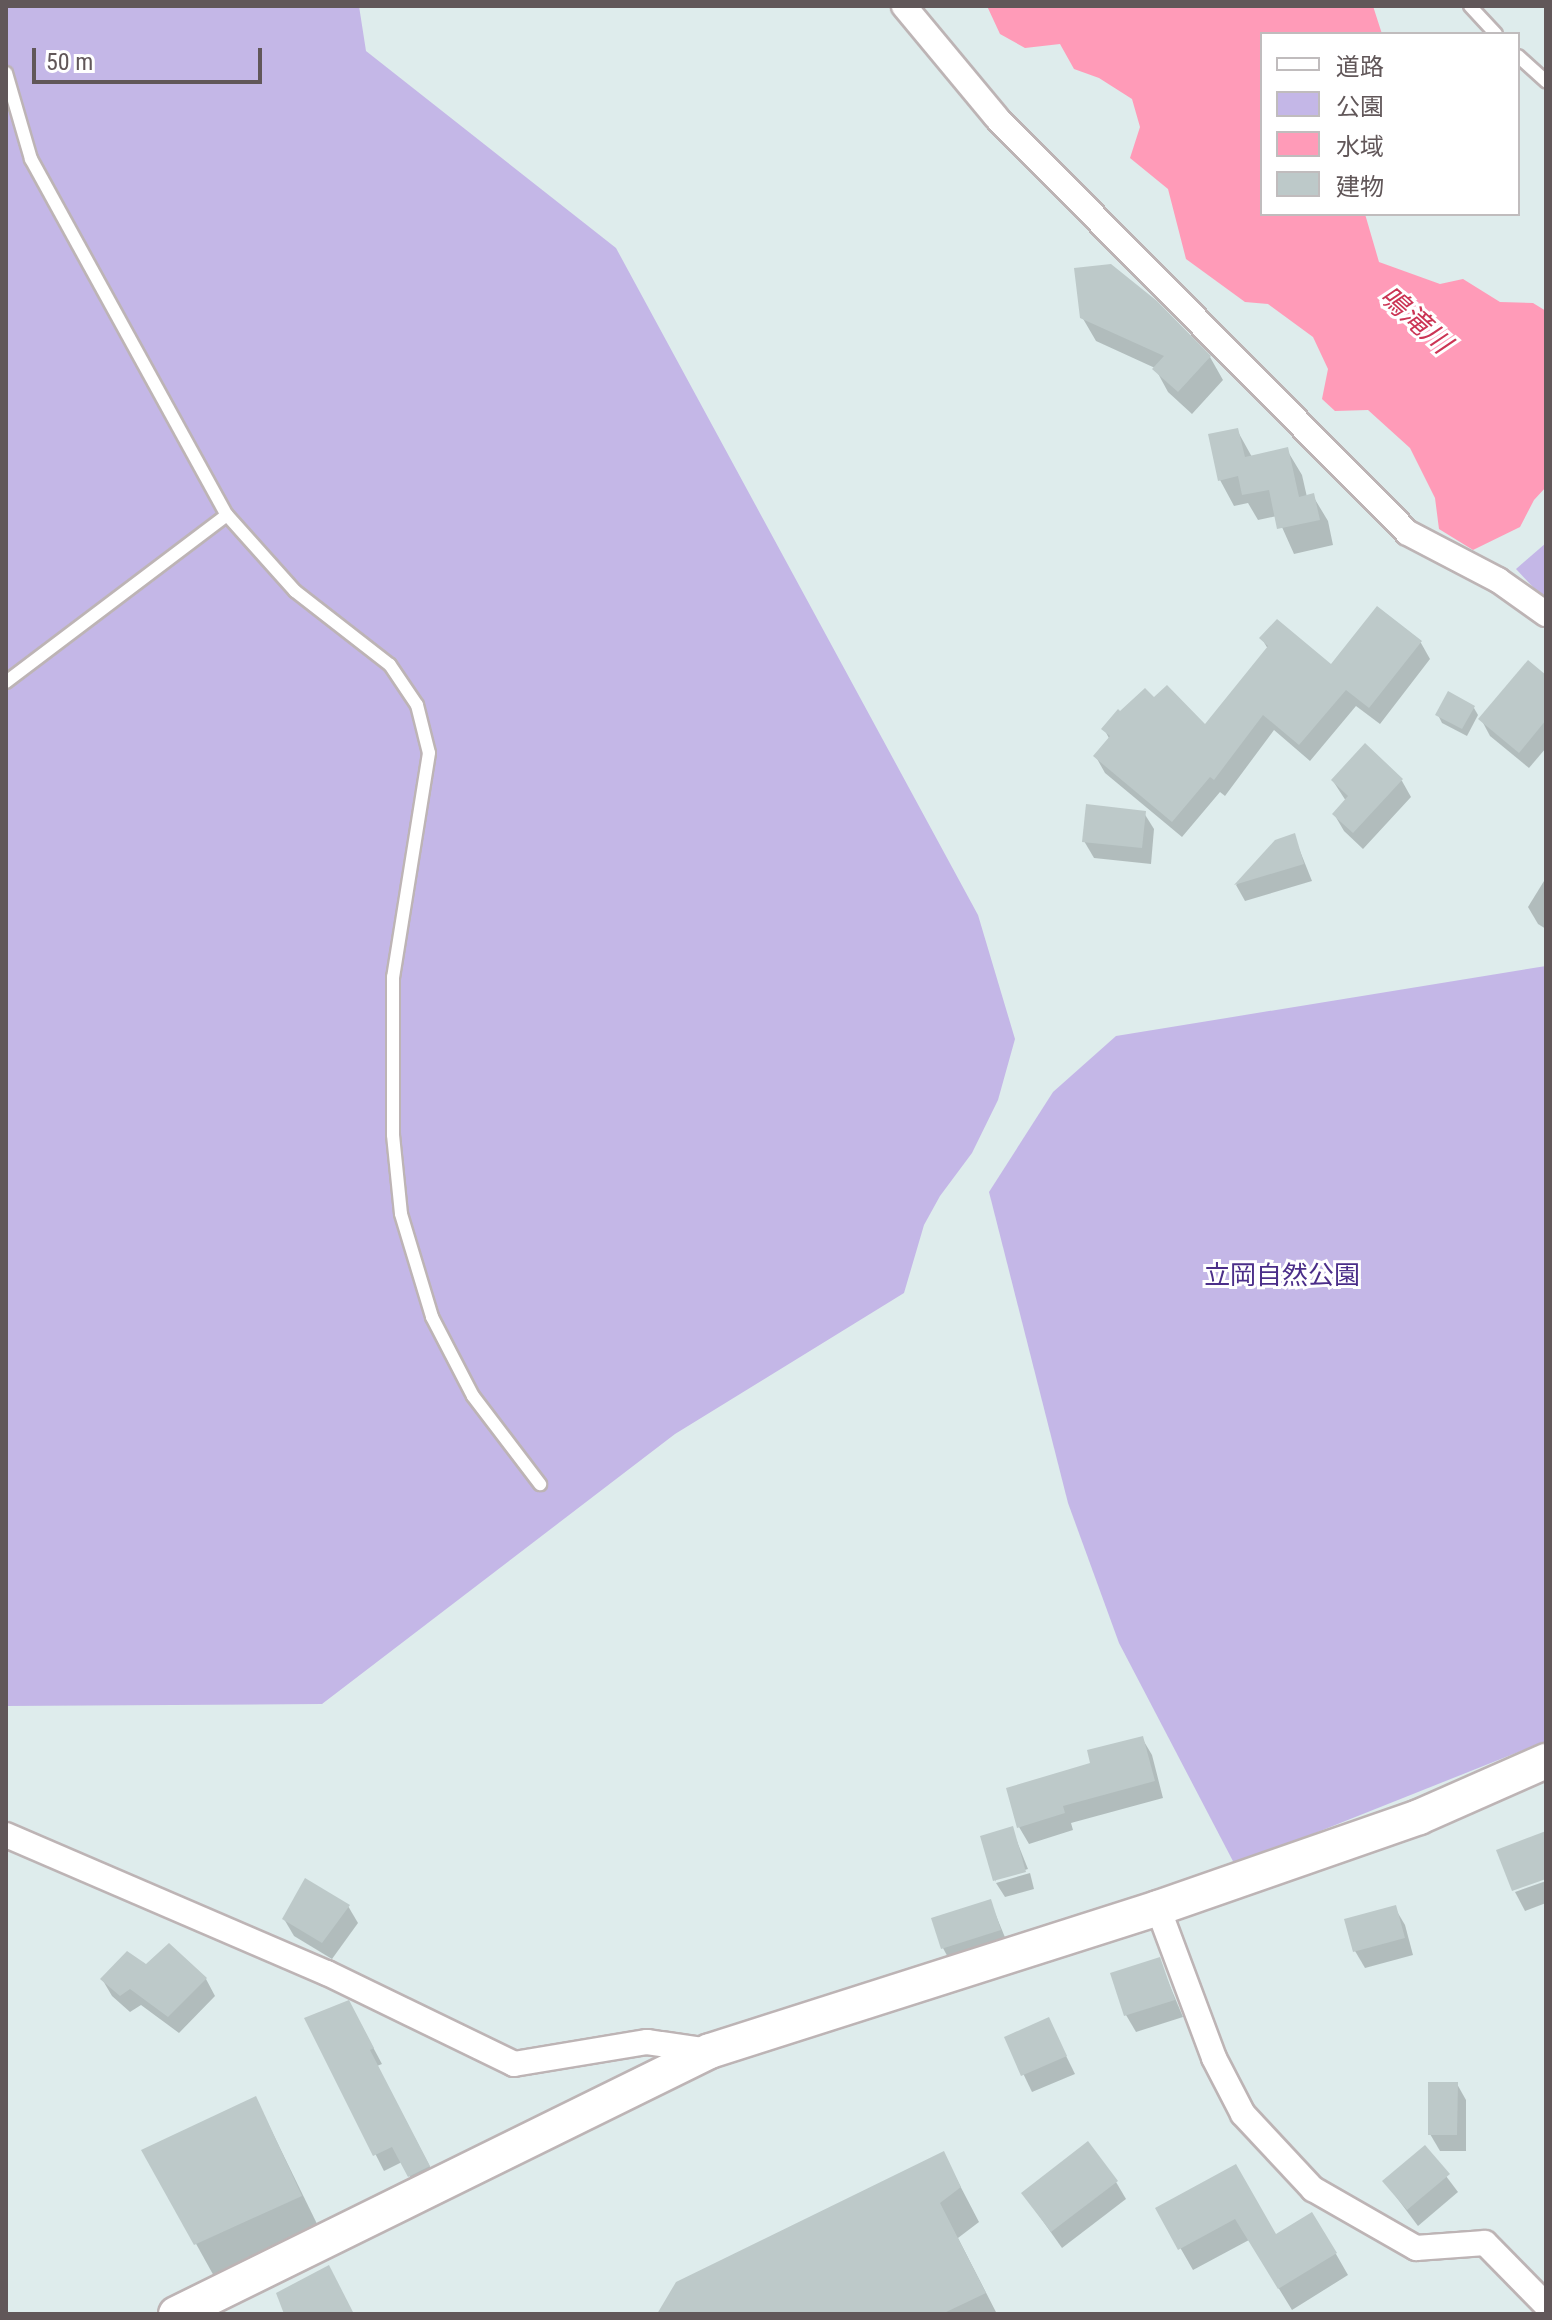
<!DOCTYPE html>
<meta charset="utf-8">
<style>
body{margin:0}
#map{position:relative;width:1552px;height:2320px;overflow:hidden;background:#deecec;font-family:"Roboto Condensed","Noto Sans JP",sans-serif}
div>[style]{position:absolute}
.green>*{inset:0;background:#c4b7e7}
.water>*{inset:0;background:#ff9bb8}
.shadow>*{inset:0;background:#0003}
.building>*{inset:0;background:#bdc9c9}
.roads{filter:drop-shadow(2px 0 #bdb4b5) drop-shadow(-2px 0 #bdb4b5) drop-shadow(0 2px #bdb4b5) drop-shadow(0 -2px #bdb4b5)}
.lane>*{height:12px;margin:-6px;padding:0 6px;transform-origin:6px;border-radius:6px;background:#fff}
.street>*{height:24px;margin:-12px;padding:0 12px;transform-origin:12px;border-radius:12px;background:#fff}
.secondary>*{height:34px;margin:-17px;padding:0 17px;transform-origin:17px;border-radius:17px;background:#fff}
span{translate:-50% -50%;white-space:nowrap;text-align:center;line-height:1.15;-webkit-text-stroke:6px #fff;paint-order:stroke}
.park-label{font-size:26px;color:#4b2e89}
.water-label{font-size:28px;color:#cb3555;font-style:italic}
.frame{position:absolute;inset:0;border:8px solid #615759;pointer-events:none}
.legend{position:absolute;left:1260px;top:32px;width:260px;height:184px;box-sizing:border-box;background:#fff;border:2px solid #c0bcbd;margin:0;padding:10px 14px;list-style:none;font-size:24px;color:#615759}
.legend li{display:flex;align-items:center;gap:16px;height:40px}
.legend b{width:40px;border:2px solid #c0bcbd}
.scale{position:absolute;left:32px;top:48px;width:230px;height:36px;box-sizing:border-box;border:4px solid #615759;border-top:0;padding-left:10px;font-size:24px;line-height:28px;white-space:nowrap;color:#615759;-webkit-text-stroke:6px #fff;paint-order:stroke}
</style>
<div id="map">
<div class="green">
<div style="clip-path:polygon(6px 6px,359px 6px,366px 51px,616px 248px,978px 915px,1015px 1039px,998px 1100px,972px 1153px,940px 1196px,924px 1225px,904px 1293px,675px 1434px,322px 1704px,6px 1706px)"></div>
<div style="clip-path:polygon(1546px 543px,1546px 601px,1516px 569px)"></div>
<div style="clip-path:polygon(1546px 966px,1546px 1741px,1235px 1865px,1119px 1643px,1068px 1503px,989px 1192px,1053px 1092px,1116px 1036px)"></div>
</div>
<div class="water">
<div style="clip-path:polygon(987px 6px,1373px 6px,1382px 34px,1262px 34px,1262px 214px,1365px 214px,1379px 262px,1440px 284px,1463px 279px,1500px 302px,1533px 303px,1546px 311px,1546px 487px,1534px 500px,1520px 527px,1473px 550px,1439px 529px,1435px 498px,1410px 448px,1368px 410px,1335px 411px,1322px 399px,1328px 369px,1313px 337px,1268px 304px,1245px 302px,1186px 259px,1168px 189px,1130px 158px,1140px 127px,1132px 99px,1099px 78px,1074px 69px,1060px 44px,1025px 48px,1000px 34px)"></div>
</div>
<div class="shadow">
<div style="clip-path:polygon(1082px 317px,1210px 357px,1223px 380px,1192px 414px,1168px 392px,1155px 368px,1096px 341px)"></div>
<div style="clip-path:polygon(1237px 430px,1252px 457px,1287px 450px,1302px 475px,1307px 497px,1313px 496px,1328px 521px,1333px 545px,1294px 554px,1277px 516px,1258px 520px,1248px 503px,1234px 506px,1220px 480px)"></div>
<div style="clip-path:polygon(1378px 608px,1421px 643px,1430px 659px,1380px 724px,1356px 706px,1310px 761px,1274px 730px,1225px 796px,1220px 792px,1182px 837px,1105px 773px,1096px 757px,1110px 740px,1104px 729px,1154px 700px,1205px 727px,1268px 649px,1262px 639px,1331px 667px)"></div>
<div style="clip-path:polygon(1546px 678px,1546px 748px,1529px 768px,1490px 736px,1481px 719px)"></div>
<div style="clip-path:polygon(1474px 708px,1478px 715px,1467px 736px,1442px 723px,1438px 715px)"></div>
<div style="clip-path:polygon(1365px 746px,1402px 781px,1411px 797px,1363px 849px,1344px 831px,1334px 814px,1346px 801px,1333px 781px)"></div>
<div style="clip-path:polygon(1144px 813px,1154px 829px,1151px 864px,1094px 858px,1084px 841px)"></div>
<div style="clip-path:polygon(1294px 836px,1312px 881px,1245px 901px,1236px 885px,1276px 842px)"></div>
<div style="clip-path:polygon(1544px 881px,1546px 883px,1546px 929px,1538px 924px,1528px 907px)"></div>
<div style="clip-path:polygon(1142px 1738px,1152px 1755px,1163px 1798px,1071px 1823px,1073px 1830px,1029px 1844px,1019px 1827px,1092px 1765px)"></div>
<div style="clip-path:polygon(1012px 1829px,1028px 1869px,996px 1878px,996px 1882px,982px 1837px)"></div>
<div style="clip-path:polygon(1030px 1873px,1034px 1889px,1005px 1897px,996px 1883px)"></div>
<div style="clip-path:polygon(1546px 1881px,1546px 1903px,1525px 1911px,1515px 1892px)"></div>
<div style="clip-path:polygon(990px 1901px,1009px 1947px,952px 1965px,943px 1948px)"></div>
<div style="clip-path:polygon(348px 1906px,358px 1923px,332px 1959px,294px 1936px,284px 1919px)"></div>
<div style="clip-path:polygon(1395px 1908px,1405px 1925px,1413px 1955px,1365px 1968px,1355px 1951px)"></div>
<div style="clip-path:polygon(1159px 1960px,1183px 2017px,1136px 2032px,1126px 2015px)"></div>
<div style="clip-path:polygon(146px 1967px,206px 1979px,215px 1996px,179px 2033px,141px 2005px,130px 2012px,112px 1996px,102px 1979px)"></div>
<div style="clip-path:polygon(350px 2004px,382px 2064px,377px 2066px,438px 2182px,418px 2192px,402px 2162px,384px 2171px,307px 2019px)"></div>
<div style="clip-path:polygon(1048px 2019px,1075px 2074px,1032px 2092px,1006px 2038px)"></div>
<div style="clip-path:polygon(1457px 2084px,1466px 2100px,1466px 2151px,1440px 2151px,1430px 2134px)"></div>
<div style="clip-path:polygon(256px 2099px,320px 2230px,215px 2278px,144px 2150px)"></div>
<div style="clip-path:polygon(1425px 2148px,1458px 2192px,1418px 2226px,1385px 2182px)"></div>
<div style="clip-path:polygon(943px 2153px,979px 2222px,958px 2238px,997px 2314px,659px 2314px)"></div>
<div style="clip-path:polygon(1236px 2166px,1275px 2237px,1336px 2254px,1348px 2275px,1292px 2310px,1249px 2240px,1193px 2270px,1158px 2209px)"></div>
<div style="clip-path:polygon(1116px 2182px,1126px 2199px,1062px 2248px,1023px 2193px)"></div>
</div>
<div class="building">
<div style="clip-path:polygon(1111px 264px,1157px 301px,1211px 356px,1178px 392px,1152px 369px,1164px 356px,1080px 318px,1074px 268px)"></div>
<div style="clip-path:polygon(1238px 428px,1245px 457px,1288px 447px,1299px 497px,1314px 493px,1320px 520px,1277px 529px,1269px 490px,1242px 495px,1238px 476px,1218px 481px,1208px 434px)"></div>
<div style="clip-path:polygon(1377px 606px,1422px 641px,1369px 708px,1346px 690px,1299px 745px,1263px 715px,1214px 780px,1210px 777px,1172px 822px,1093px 756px,1110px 736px,1101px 729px,1118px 709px,1120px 711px,1145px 688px,1154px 697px,1167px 685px,1205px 724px,1268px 646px,1259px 638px,1277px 619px,1331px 664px)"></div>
<div style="clip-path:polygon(1528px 660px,1546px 675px,1546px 720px,1519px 753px,1478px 719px)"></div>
<div style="clip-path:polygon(1448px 691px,1475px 706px,1462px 729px,1435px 715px)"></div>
<div style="clip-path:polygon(1365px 743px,1403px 779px,1353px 833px,1332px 814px,1348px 796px,1331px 780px)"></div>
<div style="clip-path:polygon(1086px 804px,1146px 811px,1142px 848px,1082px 842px)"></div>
<div style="clip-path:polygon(1295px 833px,1304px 864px,1234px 885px,1275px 840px)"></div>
<div style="clip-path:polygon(1143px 1736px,1155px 1781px,1063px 1806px,1065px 1813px,1017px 1828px,1006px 1788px,1090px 1763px,1087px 1750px)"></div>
<div style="clip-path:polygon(1013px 1826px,1026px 1872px,993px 1881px,980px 1836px)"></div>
<div style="clip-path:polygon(1546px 1831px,1546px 1879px,1512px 1891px,1496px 1850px)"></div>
<div style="clip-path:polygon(305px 1878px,350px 1905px,322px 1943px,282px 1919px)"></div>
<div style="clip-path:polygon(991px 1899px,1001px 1930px,941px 1949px,931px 1918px)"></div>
<div style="clip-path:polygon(1396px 1905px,1405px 1938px,1353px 1952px,1344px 1919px)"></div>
<div style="clip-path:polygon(169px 1943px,207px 1978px,168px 2017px,130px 1989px,120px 1996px,100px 1979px,127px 1951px,146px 1964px)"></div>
<div style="clip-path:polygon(1160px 1957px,1175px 2000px,1124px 2016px,1110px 1973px)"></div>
<div style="clip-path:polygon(349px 2000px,374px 2048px,370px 2050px,430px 2166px,408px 2177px,392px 2147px,373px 2156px,304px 2018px)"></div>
<div style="clip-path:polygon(1049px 2017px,1067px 2056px,1021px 2076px,1004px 2037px)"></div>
<div style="clip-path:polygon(1428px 2082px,1458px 2082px,1457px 2135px,1428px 2135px)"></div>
<div style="clip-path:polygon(256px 2096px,302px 2196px,194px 2245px,141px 2150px)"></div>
<div style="clip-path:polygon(1088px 2141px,1118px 2181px,1051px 2232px,1021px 2193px)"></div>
<div style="clip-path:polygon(1425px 2145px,1450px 2174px,1407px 2210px,1382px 2181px)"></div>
<div style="clip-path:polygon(944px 2151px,961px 2187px,940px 2203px,986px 2293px,942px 2314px,657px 2314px,676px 2282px)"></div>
<div style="clip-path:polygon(1236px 2164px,1276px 2234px,1312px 2212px,1337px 2253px,1278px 2289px,1235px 2219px,1178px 2250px,1155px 2208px)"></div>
<div style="clip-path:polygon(329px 2265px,354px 2314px,284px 2314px,276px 2293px)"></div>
</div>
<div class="roads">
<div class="lane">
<div style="left:1470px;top:6px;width:38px;rotate:47deg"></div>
<div style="left:1518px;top:56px;width:38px;rotate:42deg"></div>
<div style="left:6px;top:73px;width:90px;rotate:73.8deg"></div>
<div style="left:31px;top:159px;width:406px;rotate:61.2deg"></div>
<div style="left:227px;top:515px;width:102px;rotate:48.2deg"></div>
<div style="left:295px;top:591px;width:120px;rotate:37.9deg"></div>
<div style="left:390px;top:665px;width:48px;rotate:56deg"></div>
<div style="left:417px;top:705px;width:49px;rotate:76deg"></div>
<div style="left:429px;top:753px;width:227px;rotate:99.1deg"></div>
<div style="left:393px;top:977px;width:158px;rotate:90deg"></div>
<div style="left:393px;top:1135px;width:79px;rotate:84.2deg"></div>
<div style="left:401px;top:1214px;width:108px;rotate:73.2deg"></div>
<div style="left:432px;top:1317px;width:89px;rotate:62.6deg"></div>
<div style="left:473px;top:1396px;width:111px;rotate:52.7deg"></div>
<div style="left:6px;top:682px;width:277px;rotate:-37.1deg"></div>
</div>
<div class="street">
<div style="left:904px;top:6px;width:144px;rotate:50.3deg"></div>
<div style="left:996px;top:117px;width:585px;rotate:45.28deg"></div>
<div style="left:1408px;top:533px;width:102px;rotate:27.6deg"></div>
<div style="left:1498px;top:580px;width:59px;rotate:35.3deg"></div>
<div style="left:6px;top:1835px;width:349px;rotate:23.3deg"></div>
<div style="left:327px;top:1973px;width:208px;rotate:25.9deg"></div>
<div style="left:514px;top:2064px;width:135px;rotate:-9.4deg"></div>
<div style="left:647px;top:2042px;width:64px;rotate:8.1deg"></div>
<div style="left:1158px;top:1908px;width:160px;rotate:69.5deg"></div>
<div style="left:1214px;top:2058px;width:63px;rotate:62.6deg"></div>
<div style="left:1243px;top:2114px;width:103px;rotate:47deg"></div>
<div style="left:1313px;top:2189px;width:119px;rotate:29.8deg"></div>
<div style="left:1416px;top:2248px;width:69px;rotate:-4.1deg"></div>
<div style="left:1485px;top:2243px;width:87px;rotate:45.5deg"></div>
</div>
<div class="secondary">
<div style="left:176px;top:2314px;width:595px;rotate:-26.22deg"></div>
<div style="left:710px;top:2051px;width:470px;rotate:-17.7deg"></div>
<div style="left:1158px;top:1908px;width:276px;rotate:-19.2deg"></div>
<div style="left:1419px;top:1817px;width:139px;rotate:-23.8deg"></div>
</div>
</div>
<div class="park-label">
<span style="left:1282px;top:1276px">立岡自然公園</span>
</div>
<div class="water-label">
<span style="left:1415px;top:320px;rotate:42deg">鳴滝川</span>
</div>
<div class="frame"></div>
<ul class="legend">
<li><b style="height:10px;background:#fff"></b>道路</li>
<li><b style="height:22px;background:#c4b7e7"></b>公園</li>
<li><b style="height:22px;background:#ff9bb8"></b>水域</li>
<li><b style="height:22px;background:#bdc9c9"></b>建物</li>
</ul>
<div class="scale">50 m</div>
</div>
